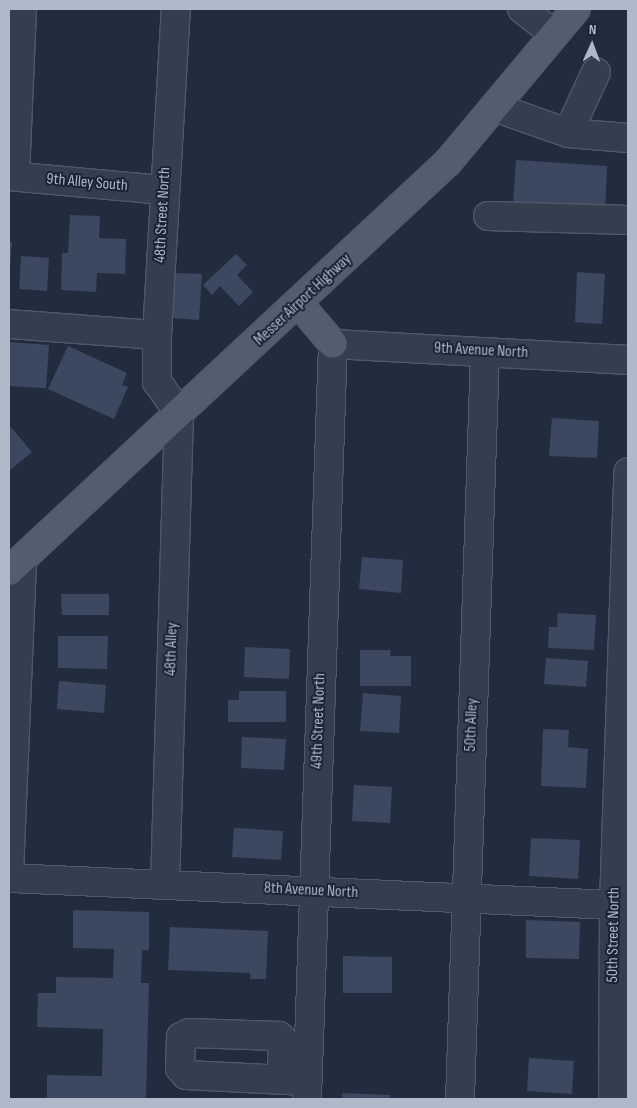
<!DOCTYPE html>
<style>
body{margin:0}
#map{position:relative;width:637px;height:1108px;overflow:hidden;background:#212c3f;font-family:"Sofia Sans Condensed",sans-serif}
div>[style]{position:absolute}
.building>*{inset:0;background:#3c485f}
.roads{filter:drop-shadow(1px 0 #505969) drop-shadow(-1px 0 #505969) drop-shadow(0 1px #505969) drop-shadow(0 -1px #505969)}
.minor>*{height:28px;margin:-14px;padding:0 14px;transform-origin:14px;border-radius:14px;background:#353e4e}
.major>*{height:28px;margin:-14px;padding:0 14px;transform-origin:14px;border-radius:14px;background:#535d6f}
span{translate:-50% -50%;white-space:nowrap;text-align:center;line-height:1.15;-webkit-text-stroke:4px #1a2333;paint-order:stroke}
.street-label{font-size:16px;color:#b0b9ca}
.frame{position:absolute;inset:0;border:10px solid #b0b9ca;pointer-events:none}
.north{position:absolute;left:567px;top:20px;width:50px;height:50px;-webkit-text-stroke:4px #1a2333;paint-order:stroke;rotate:2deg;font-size:14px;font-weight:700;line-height:20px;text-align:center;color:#b0b9ca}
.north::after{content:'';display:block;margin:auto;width:18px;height:22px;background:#b0b9ca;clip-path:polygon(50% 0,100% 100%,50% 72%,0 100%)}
</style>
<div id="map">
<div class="building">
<div style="clip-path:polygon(516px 160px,607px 166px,605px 212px,513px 207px)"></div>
<div style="clip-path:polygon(70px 215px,100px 216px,99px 238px,126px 239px,125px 274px,97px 273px,96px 292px,61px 290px,62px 253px,68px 253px)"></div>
<div style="clip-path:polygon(9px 242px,12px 242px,10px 269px,9px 269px)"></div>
<div style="clip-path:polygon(236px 254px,247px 265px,237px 275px,253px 292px,239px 306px,220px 286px,212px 295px,203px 285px)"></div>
<div style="clip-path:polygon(21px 256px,49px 258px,47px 291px,19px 289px)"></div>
<div style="clip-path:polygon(577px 272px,605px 274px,602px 324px,575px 322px)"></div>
<div style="clip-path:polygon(175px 273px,202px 274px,199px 320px,172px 318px)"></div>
<div style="clip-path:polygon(9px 342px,49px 345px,46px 388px,9px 386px)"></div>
<div style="clip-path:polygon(68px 346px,127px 373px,122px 385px,128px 387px,114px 419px,48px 389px)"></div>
<div style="clip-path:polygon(552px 418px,599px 421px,597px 458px,549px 456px)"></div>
<div style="clip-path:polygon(9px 425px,32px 452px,9px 471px)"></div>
<div style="clip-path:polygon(362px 557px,403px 560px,401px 593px,359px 589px)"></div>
<div style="clip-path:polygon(61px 594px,109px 594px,109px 615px,62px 615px)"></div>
<div style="clip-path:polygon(558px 613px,596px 615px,594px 650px,548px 648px,549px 627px,557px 627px)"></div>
<div style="clip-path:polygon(58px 636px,108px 636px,107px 669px,58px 668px)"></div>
<div style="clip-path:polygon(245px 647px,290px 649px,289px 679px,244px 677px)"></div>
<div style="clip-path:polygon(360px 650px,391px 650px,390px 656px,411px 656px,411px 686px,360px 686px)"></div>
<div style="clip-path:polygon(546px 658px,588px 661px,586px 687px,544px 684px)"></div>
<div style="clip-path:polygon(59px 681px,106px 685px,104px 713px,57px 709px)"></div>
<div style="clip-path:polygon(239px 691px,286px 691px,286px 722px,228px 722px,228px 700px,239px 700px)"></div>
<div style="clip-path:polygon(363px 693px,401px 696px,399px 733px,360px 731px)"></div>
<div style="clip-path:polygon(543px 729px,569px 730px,568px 747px,588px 749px,586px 788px,541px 786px)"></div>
<div style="clip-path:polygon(242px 737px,286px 739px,284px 770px,241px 768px)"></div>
<div style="clip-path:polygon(354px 785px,392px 787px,390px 823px,352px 821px)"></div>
<div style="clip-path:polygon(234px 828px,283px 831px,281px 860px,232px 857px)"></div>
<div style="clip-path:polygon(531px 838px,580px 840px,578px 879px,529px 876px)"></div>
<div style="clip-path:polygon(73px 910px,149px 912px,149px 950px,142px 950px,141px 983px,149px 983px,146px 1099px,47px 1099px,47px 1075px,102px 1076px,103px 1029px,37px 1027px,38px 993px,56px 993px,56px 977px,113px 978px,114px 949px,73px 948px)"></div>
<div style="clip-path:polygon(526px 920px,580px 922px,579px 959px,526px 958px)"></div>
<div style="clip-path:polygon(170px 927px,268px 931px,266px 979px,250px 979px,250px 973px,168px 970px)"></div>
<div style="clip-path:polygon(343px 956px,392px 957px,392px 993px,343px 993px)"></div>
<div style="clip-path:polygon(529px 1058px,574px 1061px,572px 1094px,527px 1091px)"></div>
<div style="clip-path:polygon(342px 1093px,390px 1095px,390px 1099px,342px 1099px)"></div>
</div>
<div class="roads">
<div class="minor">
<div style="left:522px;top:9px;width:41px;rotate:38deg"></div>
<div style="left:494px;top:107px;width:78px;rotate:19.4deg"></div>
<div style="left:568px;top:133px;width:60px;rotate:4.8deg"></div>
<div style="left:568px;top:133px;width:67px;rotate:-65.3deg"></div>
<div style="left:9px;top:176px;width:156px;rotate:5.2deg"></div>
<div style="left:15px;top:176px;width:167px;rotate:-87.6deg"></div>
<div style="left:488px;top:216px;width:140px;rotate:1.6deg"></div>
<div style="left:9px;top:324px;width:148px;rotate:4.3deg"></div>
<div style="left:9px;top:873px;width:314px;rotate:-87.6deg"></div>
<div style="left:9px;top:878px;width:606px;rotate:2.56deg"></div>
<div style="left:165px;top:885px;width:472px;rotate:-88.3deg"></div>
<div style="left:179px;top:413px;width:38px;rotate:-125deg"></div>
<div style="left:157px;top:382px;width:47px;rotate:-90deg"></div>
<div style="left:157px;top:335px;width:327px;rotate:-86.7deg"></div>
<div style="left:282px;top:1079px;width:39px;rotate:-89deg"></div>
<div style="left:283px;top:1040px;width:6px;rotate:-135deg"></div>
<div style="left:279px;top:1036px;width:90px;rotate:-178.1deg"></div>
<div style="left:189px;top:1033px;width:9px;rotate:153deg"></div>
<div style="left:181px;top:1037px;width:31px;rotate:92deg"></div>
<div style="left:180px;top:1068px;width:9px;rotate:49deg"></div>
<div style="left:186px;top:1075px;width:121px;rotate:2.8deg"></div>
<div style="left:307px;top:1099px;width:755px;rotate:-88.03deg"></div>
<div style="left:333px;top:344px;width:295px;rotate:3.1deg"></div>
<div style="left:460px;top:1099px;width:747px;rotate:-88.08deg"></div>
<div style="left:613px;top:1099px;width:194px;rotate:-89.7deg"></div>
<div style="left:614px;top:905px;width:433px;rotate:-88.1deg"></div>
</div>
<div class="major">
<div style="left:299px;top:304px;width:52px;rotate:49.6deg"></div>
<div style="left:9px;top:571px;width:600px;rotate:-42.97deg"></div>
<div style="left:448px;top:162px;width:199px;rotate:-50.1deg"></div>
</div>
</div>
<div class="street-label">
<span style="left:87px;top:183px;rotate:5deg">9th Alley South</span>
<span style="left:163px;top:215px;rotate:-87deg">48th Street North</span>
<span style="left:303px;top:300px;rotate:-43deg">Messer Airport Highway</span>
<span style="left:481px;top:351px;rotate:3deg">9th Avenue North</span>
<span style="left:172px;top:649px;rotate:-88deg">48th Alley</span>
<span style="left:319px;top:721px;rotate:-88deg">49th Street North</span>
<span style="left:472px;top:725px;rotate:-88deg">50th Alley</span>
<span style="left:311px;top:891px;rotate:3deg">8th Avenue North</span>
<span style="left:614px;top:935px;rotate:-89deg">50th Street North</span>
</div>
<div class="frame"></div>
<div class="north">N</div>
</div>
